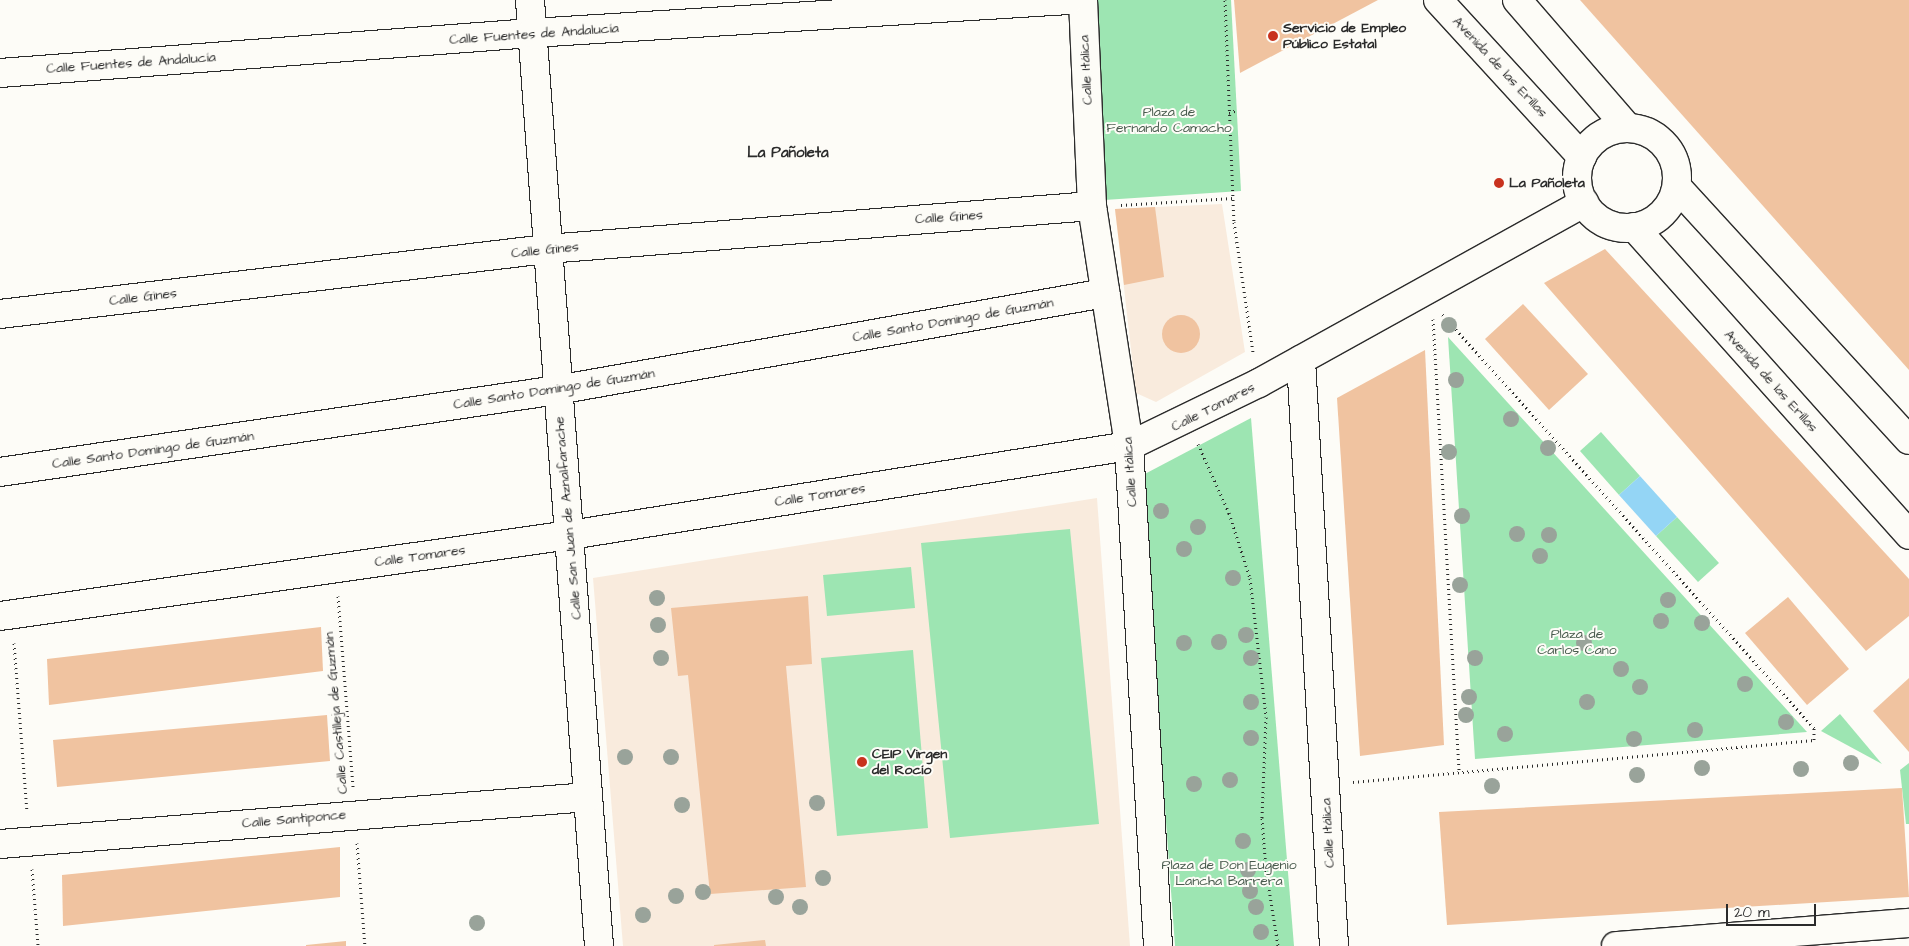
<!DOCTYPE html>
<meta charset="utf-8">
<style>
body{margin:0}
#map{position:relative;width:1909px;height:946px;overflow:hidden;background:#fdfcf7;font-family:"Architects Daughter",sans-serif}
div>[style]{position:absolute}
.built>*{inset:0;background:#f9ebdd}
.green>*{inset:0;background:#9de5b2}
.water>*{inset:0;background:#94d5f5}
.building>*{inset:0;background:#f0c3a0}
.round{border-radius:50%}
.path>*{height:3px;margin-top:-1.5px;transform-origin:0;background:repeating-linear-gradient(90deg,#2b2b2b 0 1px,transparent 0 5px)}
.roads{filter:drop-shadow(1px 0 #2b2b2b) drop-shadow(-1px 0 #2b2b2b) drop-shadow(0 1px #2b2b2b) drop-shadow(0 -1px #2b2b2b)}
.minor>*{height:28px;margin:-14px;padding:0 14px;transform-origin:14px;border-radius:14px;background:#fdfcf7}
.minor>.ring{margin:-14px;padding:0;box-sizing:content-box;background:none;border:28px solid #fdfcf7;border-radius:50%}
.trees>*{width:16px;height:16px;margin:-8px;border-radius:50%;background:#99a39a}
.dots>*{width:14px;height:14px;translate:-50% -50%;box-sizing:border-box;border:2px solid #fdfcf7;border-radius:50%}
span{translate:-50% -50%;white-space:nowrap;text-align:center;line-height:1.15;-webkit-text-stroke:4px #fdfcf7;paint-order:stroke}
.poi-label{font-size:14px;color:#2b2b2b;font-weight:700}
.left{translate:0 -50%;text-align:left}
.street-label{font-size:14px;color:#2b2b2b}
.park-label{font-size:14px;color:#485a4d}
.neighbourhood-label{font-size:15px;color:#2b2b2b;font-weight:700}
.scale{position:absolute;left:1726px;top:904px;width:90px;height:22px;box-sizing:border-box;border:2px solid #2b2b2b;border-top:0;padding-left:6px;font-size:15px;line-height:18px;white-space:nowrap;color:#2b2b2b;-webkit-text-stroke:4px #fdfcf7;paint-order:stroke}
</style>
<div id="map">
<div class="built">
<div style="clip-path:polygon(1222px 204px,1245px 352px,1156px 402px,1136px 393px,1115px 209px)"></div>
<div style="clip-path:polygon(1097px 498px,1130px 946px,623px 946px,593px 578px)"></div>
</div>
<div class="green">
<div style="clip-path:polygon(1095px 0,1231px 0,1241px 191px,1104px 200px)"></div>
<div style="clip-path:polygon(1448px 337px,1807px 732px,1475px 759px)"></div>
<div style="clip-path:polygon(1251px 418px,1294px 946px,1175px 946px,1141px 476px)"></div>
<div style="clip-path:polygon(1601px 432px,1640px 476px,1619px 495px,1580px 451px)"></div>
<div style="clip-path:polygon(1677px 517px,1719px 563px,1698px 582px,1656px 536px)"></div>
<div style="clip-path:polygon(1070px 529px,1099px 824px,950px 838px,921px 543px)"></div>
<div style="clip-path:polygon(911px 567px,915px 608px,827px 616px,823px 575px)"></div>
<div style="clip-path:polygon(913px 650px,928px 828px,837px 836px,821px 658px)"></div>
<div style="clip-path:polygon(1840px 714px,1882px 764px,1821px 731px)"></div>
<div style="clip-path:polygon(1909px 763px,1909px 824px,1906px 824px,1900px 770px)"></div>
</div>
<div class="water">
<div style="clip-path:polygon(1640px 476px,1677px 517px,1656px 536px,1619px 495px)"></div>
</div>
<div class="building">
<div style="clip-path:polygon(1234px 0,1378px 0,1240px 73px)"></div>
<div style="clip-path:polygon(1580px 0,1909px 0,1909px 370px)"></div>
<div style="clip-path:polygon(1155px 207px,1164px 277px,1124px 285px,1115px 209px)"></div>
<div style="clip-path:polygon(1605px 249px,1909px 579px,1909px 616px,1866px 651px,1544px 283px)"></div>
<div style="clip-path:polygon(1523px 304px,1588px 374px,1549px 410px,1485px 339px)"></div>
<div class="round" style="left:1162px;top:315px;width:38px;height:38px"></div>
<div style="clip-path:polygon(1425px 350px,1444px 745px,1360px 756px,1337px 398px)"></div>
<div style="clip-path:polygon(808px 596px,812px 664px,786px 666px,806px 887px,710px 894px,688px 675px,678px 676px,671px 608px)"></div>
<div style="clip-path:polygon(1788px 597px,1849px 669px,1807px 705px,1745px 633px)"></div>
<div style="clip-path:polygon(321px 627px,323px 671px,49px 705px,47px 659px)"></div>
<div style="clip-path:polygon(1909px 678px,1909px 752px,1873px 711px)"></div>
<div style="clip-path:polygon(327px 715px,330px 761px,57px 787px,53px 740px)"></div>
<div style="clip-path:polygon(1902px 788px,1909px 897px,1447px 925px,1439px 812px)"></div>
<div style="clip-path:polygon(340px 847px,340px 897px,63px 926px,62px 875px)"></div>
<div style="clip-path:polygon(765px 940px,766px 946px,714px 946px,714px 945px)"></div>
<div style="clip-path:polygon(346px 941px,346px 946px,306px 946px,306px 945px)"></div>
</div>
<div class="path">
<div style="left:1225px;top:0;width:222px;rotate:87.7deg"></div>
<div style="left:1234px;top:222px;width:132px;rotate:81.7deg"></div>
<div style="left:1229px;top:113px;width:9px;rotate:-21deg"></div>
<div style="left:1121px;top:205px;width:112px;rotate:-3.6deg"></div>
<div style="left:1433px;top:319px;width:454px;rotate:86.7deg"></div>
<div style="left:1198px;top:444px;width:76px;rotate:65.8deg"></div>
<div style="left:1229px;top:513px;width:68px;rotate:72.1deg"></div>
<div style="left:1250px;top:578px;width:140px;rotate:83.4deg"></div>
<div style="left:1266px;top:717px;width:101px;rotate:92.3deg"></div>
<div style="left:1262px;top:818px;width:52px;rotate:85.6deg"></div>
<div style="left:1266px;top:870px;width:77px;rotate:81deg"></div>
<div style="left:338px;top:596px;width:192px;rotate:85.5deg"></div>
<div style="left:14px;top:643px;width:170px;rotate:85.6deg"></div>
<div style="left:1353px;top:782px;width:463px;rotate:-5.2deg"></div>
<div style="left:1814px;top:740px;width:12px;rotate:-90deg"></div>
<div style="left:1814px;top:728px;width:557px;rotate:-131.94deg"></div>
<div style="left:357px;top:843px;width:103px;rotate:85.6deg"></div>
<div style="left:32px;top:869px;width:77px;rotate:85.5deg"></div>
</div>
<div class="roads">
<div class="minor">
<div style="left:530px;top:0;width:949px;rotate:85.83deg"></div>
<div style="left:1083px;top:0;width:206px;rotate:87.5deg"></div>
<div style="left:1092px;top:206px;width:243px;rotate:81.2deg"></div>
<div style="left:1129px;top:446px;width:501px;rotate:86.68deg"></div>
<div style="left:1438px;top:0;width:213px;rotate:47.5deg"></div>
<div style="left:1517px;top:0;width:169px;rotate:49.1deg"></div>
<div style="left:0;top:73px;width:534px;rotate:-4.3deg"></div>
<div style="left:532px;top:33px;width:538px;rotate:-3.52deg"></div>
<div class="ring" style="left:1577px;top:128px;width:72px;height:72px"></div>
<div style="left:1677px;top:187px;width:343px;rotate:47.5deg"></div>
<div style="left:1634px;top:227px;width:413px;rotate:48.2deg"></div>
<div style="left:0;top:314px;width:551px;rotate:-6.78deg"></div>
<div style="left:547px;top:249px;width:547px;rotate:-4.51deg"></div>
<div style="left:1301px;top:360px;width:587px;rotate:86.78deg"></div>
<div style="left:0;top:472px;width:563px;rotate:-8.37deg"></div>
<div style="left:557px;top:390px;width:557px;rotate:-10.04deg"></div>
<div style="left:0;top:616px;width:576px;rotate:-8.09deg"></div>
<div style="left:570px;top:535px;width:566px;rotate:-9.05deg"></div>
<div style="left:1129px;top:446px;width:144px;rotate:-25.9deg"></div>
<div style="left:1259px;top:383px;width:372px;rotate:-29deg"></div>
<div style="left:0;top:844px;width:590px;rotate:-4.57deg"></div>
<div style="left:1616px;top:946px;width:294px;rotate:-4.5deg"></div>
</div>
</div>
<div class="trees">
<div style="left:1449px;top:325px"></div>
<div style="left:1456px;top:380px"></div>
<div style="left:1511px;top:419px"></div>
<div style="left:1548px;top:448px"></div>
<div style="left:1449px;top:452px"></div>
<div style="left:1161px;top:511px"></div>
<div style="left:1462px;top:516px"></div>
<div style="left:1198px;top:527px"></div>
<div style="left:1517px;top:534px"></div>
<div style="left:1549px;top:535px"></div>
<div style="left:1184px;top:549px"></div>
<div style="left:1540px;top:556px"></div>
<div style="left:1233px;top:578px"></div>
<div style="left:1460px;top:585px"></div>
<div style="left:657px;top:598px"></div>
<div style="left:1668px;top:600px"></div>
<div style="left:1661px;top:621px"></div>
<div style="left:1702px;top:623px"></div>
<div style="left:658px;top:625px"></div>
<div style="left:1246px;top:635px"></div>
<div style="left:1219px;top:642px"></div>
<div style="left:1184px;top:643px"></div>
<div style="left:1584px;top:643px"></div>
<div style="left:661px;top:658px"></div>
<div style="left:1251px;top:658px"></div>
<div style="left:1475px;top:658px"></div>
<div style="left:1621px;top:669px"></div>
<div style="left:1745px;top:684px"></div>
<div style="left:1640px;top:687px"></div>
<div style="left:1469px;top:697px"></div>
<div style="left:1251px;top:702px"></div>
<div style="left:1587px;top:702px"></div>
<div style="left:1466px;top:715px"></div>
<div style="left:1786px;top:722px"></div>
<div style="left:1695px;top:730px"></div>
<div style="left:1505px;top:734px"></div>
<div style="left:1251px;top:738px"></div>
<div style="left:1634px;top:739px"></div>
<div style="left:625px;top:757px"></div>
<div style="left:671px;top:757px"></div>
<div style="left:1851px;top:763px"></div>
<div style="left:1702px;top:768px"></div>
<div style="left:1801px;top:769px"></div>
<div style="left:1637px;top:775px"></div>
<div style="left:1230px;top:780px"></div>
<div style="left:1194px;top:784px"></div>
<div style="left:1492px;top:786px"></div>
<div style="left:817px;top:803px"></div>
<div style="left:682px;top:805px"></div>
<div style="left:1243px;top:841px"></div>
<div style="left:1248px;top:870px"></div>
<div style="left:823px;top:878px"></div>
<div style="left:1250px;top:891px"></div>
<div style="left:703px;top:892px"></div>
<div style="left:676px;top:896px"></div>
<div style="left:776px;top:897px"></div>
<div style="left:800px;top:907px"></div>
<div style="left:1256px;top:907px"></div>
<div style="left:643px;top:915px"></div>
<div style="left:477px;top:923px"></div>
<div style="left:1261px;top:932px"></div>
</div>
<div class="dots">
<div style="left:1273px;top:36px;background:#c8321e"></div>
<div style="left:1499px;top:183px;background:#c8321e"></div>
<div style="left:862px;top:762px;background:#c8321e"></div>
</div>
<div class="poi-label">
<span class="left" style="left:1283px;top:36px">Servicio de Empleo<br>Público Estatal</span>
<span class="left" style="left:1509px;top:183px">La Pañoleta</span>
<span class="left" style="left:872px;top:762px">CEIP Virgen<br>del Rocío</span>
</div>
<div class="street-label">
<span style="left:534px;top:34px;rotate:-4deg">Calle Fuentes de Andalucía</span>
<span style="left:131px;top:63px;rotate:-4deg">Calle Fuentes de Andalucía</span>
<span style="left:1500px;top:67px;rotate:47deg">Avenida de las Erillas</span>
<span style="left:1086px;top:70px;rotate:-93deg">Calle Itálica</span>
<span style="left:949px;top:217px;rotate:-4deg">Calle Gines</span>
<span style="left:545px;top:250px;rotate:-6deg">Calle Gines</span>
<span style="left:143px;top:297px;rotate:-7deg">Calle Gines</span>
<span style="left:953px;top:320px;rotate:-10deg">Calle Santo Domingo de Guzmán</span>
<span style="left:1771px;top:381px;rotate:48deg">Avenida de las Erillas</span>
<span style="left:554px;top:389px;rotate:-9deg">Calle Santo Domingo de Guzmán</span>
<span style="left:1213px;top:407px;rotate:-27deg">Calle Tomares</span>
<span style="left:153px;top:450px;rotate:-8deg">Calle Santo Domingo de Guzmán</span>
<span style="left:1130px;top:472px;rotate:-94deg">Calle Itálica</span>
<span style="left:820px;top:495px;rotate:-9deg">Calle Tomares</span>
<span style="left:568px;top:518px;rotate:-95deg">Calle San Juan de Aznalfarache</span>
<span style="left:420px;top:556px;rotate:-8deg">Calle Tomares</span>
<span style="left:336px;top:713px;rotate:-95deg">Calle Castilleja de Guzmán</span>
<span style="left:294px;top:819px;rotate:-5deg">Calle Santiponce</span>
<span style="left:1328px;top:833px;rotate:-93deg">Calle Itálica</span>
</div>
<div class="park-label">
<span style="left:1169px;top:120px">Plaza de<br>Fernando Camacho</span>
<span style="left:1577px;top:642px">Plaza de<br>Carlos Cano</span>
<span style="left:1229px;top:873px">Plaza de Don Eugenio<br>Lancha Barrera</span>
</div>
<div class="neighbourhood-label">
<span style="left:788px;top:153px">La Pañoleta</span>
</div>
<div class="scale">20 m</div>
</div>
